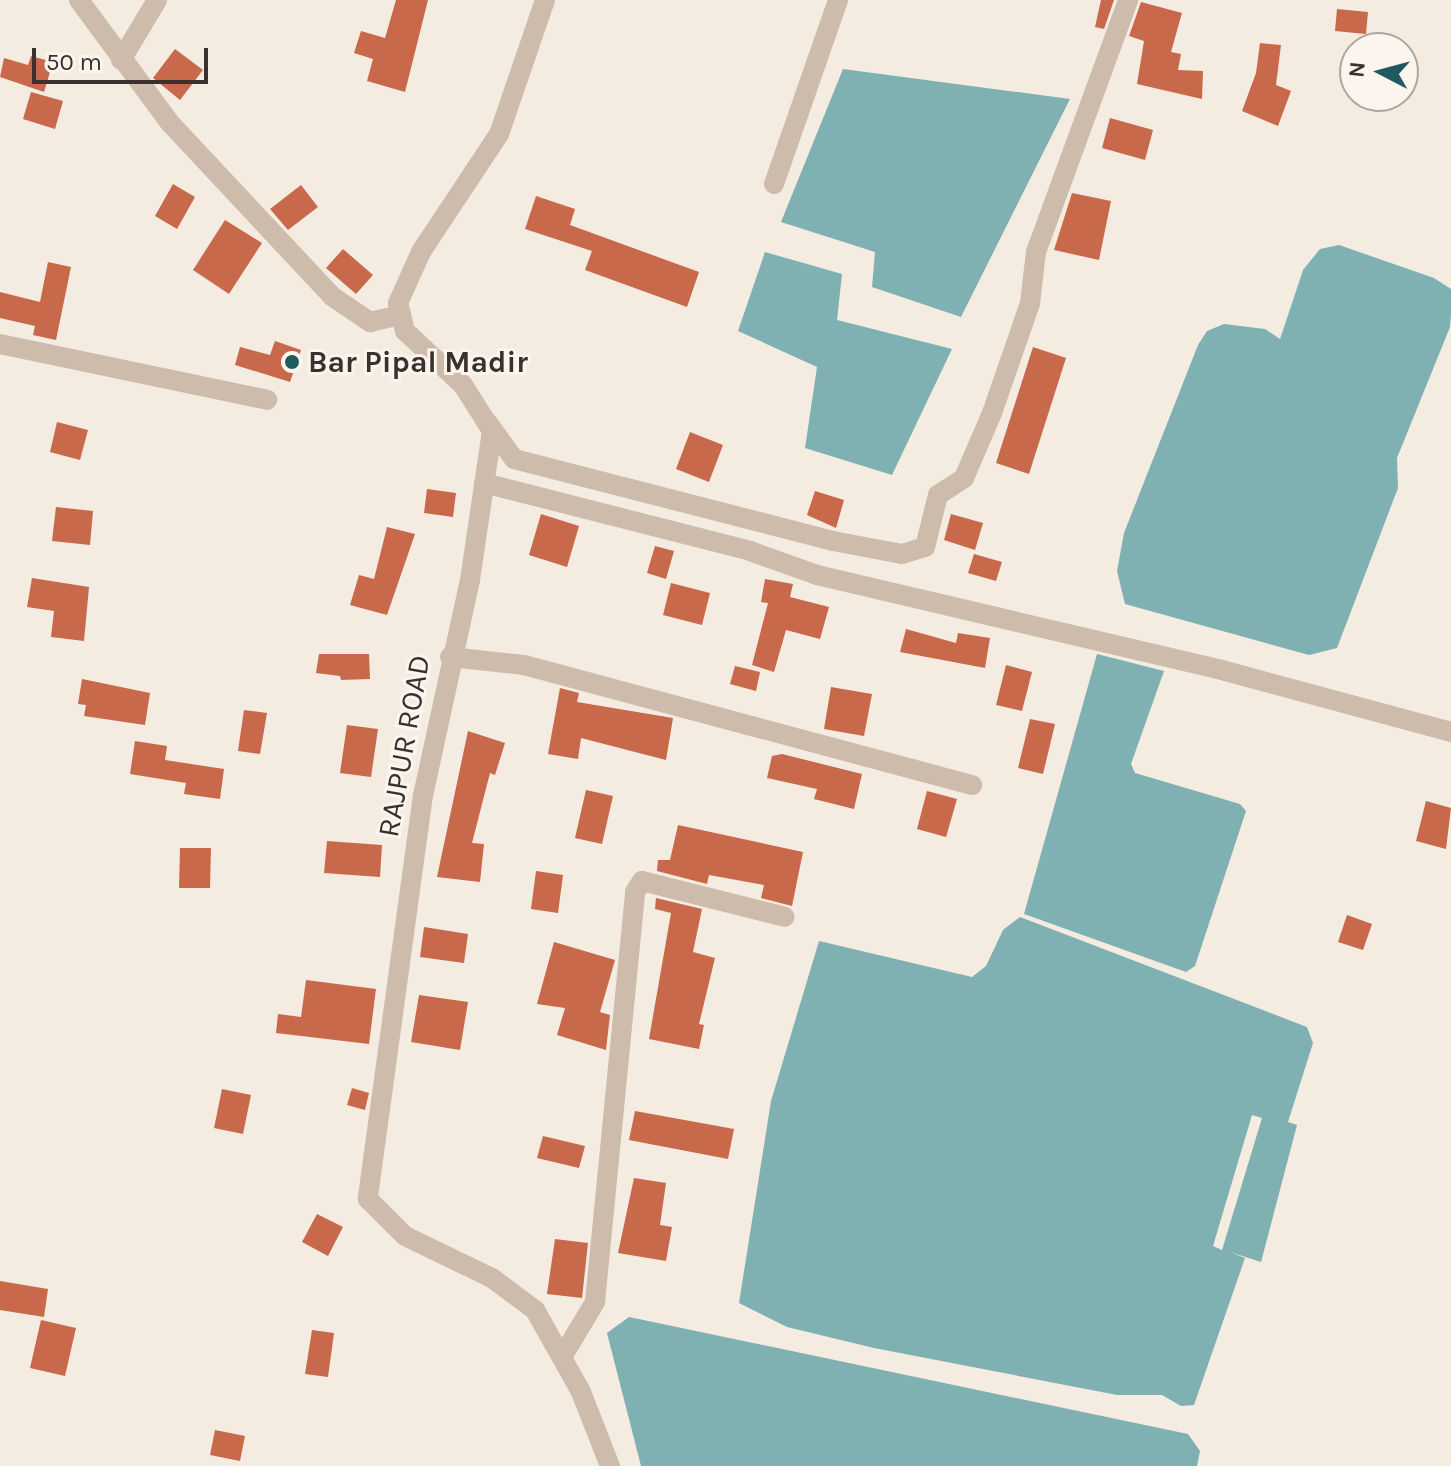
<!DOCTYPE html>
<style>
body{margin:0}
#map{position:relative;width:1451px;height:1466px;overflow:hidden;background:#f4ebe1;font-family:Karla,sans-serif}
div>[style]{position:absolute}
.water>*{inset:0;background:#7fb0b2}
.building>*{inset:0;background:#c8694b}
.street>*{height:20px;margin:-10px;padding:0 10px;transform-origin:10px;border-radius:10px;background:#cdbbac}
.dots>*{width:22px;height:22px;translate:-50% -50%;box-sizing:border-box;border:4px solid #fbf5ee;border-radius:50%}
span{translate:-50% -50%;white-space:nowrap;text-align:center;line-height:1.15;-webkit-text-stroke:6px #fbf5ee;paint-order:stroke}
.poi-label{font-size:30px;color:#3b302b;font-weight:700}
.left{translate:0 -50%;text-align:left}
.street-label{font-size:30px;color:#3b302b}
.north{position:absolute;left:1339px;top:32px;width:80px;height:80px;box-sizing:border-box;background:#fbf5ee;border:2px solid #aea6a0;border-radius:50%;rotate:276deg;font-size:22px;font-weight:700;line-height:32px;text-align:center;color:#3b302b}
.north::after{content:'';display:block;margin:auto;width:28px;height:36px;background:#1f5a5e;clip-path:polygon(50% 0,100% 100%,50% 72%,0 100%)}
.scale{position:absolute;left:32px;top:48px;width:176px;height:36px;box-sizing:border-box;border:4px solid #3b302b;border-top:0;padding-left:10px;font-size:24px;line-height:28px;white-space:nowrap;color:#3b302b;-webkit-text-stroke:6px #fbf5ee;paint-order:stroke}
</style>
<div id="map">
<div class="water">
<div style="clip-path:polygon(843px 69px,1070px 99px,961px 317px,872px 287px,875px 252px,781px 222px)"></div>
<div style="clip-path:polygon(1339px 245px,1434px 278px,1451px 289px,1451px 314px,1450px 327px,1397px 458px,1398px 488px,1337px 648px,1309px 655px,1125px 604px,1117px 571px,1124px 533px,1198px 345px,1207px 331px,1224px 324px,1265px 329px,1280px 339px,1303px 270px,1320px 249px)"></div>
<div style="clip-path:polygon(765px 252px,842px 274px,837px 320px,952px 349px,892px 475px,805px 448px,817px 367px,738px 331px)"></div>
<div style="clip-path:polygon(1097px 654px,1164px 671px,1131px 764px,1135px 773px,1240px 804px,1246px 811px,1195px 966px,1186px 972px,1024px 914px)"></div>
<div style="clip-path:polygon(evenodd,1020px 917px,1307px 1027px,1313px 1043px,1288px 1122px,1297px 1125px,1261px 1262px,1230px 1252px,1245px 1258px,1194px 1405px,1181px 1406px,1162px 1395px,1117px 1395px,874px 1348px,787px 1327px,739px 1303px,771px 1101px,819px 941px,972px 977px,986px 966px,1003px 930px,1020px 917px,1252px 1115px,1262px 1118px,1222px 1250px,1213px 1246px,1252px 1115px)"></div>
<div style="clip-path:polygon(629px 1317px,1188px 1434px,1200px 1451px,1197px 1466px,641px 1466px,607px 1333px)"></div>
</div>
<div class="building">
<div style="clip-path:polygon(396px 0,428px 0,405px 92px,367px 81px,373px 59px,354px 53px,361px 31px,385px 38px)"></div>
<div style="clip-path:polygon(1101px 0,1114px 0,1104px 29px,1095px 27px)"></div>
<div style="clip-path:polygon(1141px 2px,1182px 13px,1171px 52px,1181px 54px,1178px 70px,1203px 71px,1202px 99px,1137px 84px,1144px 41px,1129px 36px)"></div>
<div style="clip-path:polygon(1337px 9px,1368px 12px,1366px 34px,1335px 31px)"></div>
<div style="clip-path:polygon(1260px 43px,1281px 45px,1276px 85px,1291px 91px,1278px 126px,1242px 111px,1256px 73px)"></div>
<div style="clip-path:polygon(175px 49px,203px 70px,180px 100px,153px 78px)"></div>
<div style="clip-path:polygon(31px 56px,53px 62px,44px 92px,0 77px,4px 58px,28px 65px)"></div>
<div style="clip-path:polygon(31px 92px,63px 101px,55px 129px,23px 119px)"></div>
<div style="clip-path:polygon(1110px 118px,1153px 130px,1145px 160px,1102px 148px)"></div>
<div style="clip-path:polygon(173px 184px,195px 197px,177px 229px,155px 216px)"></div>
<div style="clip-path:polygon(301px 185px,318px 207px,288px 230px,270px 209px)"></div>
<div style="clip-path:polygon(1072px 193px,1111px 201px,1099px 260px,1054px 250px)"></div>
<div style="clip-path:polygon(536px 196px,575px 209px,570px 225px,699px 272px,687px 307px,585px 270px,592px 251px,525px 229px)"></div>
<div style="clip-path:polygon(225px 220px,262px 243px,229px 294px,193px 270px)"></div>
<div style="clip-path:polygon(343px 249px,373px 275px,356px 294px,326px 268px)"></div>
<div style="clip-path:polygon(48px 262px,71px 267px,56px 340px,33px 335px,35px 326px,0 318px,0 292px,40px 302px)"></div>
<div style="clip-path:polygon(275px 341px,301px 350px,290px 382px,235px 365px,240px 347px,270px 355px)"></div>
<div style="clip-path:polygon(1033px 347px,1066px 358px,1029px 474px,996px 463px)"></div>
<div style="clip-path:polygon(57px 422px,88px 430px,80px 460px,50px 452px)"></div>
<div style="clip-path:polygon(690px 432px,723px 445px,709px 482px,676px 469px)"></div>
<div style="clip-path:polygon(427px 489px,456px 493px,453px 517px,424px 513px)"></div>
<div style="clip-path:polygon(815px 491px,844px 500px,836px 528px,807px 515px)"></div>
<div style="clip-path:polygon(56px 507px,93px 511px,90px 545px,52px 541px)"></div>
<div style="clip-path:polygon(541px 514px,579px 526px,567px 567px,529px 555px)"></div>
<div style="clip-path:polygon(951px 514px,983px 523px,975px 550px,944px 540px)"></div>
<div style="clip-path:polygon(387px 527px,415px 534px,387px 615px,350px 605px,359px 575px,374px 579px)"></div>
<div style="clip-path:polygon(655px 546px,674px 551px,666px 579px,647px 573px)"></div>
<div style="clip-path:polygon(974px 554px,1002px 562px,996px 581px,968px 573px)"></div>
<div style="clip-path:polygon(32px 578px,89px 587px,84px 641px,51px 637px,54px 611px,27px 607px)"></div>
<div style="clip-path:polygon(765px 579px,793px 584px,790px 597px,829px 607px,820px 639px,786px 630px,774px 672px,752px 665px,768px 603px,761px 602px)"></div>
<div style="clip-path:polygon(671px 583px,710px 593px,702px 625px,663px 615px)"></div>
<div style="clip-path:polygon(906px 629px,956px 643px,958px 633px,990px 638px,985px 668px,900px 652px)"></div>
<div style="clip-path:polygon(319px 654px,369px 654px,370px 679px,341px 680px,340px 676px,316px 673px)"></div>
<div style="clip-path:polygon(1006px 665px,1032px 672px,1022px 711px,996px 705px)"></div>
<div style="clip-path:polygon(735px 666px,760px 672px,756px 691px,730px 684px)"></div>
<div style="clip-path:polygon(82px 679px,150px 693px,145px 725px,84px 716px,86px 705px,78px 704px)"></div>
<div style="clip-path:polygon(831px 687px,872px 694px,864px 736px,824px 729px)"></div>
<div style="clip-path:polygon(560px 688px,579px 693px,577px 702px,673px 718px,666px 760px,581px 738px,578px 759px,548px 754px)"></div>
<div style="clip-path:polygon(244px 710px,267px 713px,260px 754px,238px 751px)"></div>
<div style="clip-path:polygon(1030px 719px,1055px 724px,1043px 774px,1018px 768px)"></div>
<div style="clip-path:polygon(347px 725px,378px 729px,371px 777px,340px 773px)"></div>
<div style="clip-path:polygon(468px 731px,505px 743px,495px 775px,490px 773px,472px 843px,484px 844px,480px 882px,437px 877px)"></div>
<div style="clip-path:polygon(135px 741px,167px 746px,165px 760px,224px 769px,220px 799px,184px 794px,186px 783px,130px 774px)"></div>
<div style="clip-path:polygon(782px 754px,862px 774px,854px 809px,814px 799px,817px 789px,767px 778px,772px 756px)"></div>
<div style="clip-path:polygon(586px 790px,613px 796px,602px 844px,575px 838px)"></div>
<div style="clip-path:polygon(927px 791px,957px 799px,946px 837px,917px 829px)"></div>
<div style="clip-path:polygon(1426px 801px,1451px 808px,1446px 849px,1416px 841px)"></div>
<div style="clip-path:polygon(678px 825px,803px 852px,792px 906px,761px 898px,764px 885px,709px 875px,707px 884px,657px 871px,658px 860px,670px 860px)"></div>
<div style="clip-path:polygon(327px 841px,382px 845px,380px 877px,324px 873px)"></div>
<div style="clip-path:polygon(180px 848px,211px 848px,210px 888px,179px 888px)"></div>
<div style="clip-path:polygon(536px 871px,563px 875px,558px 913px,531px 909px)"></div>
<div style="clip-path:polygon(656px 898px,702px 909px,693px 952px,715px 958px,699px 1024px,704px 1025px,699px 1049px,649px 1039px,671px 913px,655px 909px)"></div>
<div style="clip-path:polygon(1347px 915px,1372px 924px,1363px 950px,1338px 942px)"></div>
<div style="clip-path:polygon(424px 927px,468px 934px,464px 963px,420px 957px)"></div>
<div style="clip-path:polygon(554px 942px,615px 960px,600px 1012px,610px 1015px,606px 1050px,557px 1035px,565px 1008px,537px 1004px)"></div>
<div style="clip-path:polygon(306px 980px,376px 989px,369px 1044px,276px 1033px,278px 1014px,301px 1017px)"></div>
<div style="clip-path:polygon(419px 995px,468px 1002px,460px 1050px,411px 1042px)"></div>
<div style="clip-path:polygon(352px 1088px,369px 1093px,365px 1110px,347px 1105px)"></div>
<div style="clip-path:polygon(222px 1089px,251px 1095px,243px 1134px,214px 1128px)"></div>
<div style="clip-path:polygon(635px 1111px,734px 1129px,728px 1159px,629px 1140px)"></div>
<div style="clip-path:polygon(543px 1136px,585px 1146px,579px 1168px,537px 1158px)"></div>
<div style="clip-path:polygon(634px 1178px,666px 1183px,660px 1225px,672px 1227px,666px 1261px,618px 1253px)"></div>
<div style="clip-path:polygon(317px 1214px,343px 1227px,328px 1256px,302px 1242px)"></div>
<div style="clip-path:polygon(555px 1239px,588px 1243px,582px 1298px,547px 1294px)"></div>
<div style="clip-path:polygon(0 1281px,48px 1289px,44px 1317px,0 1310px)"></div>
<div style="clip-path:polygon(41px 1320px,76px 1328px,65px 1376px,30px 1368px)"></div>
<div style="clip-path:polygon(312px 1330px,334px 1333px,328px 1377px,305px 1374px)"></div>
<div style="clip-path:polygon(215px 1430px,245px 1436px,240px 1461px,210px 1455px)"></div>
</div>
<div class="street">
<div style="left:79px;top:0;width:153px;rotate:53.5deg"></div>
<div style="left:170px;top:123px;width:238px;rotate:46.9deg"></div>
<div style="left:333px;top:297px;width:45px;rotate:34deg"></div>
<div style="left:370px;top:322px;width:32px;rotate:-13deg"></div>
<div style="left:545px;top:0;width:142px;rotate:108.9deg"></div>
<div style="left:499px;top:134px;width:141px;rotate:123.5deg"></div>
<div style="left:421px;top:252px;width:56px;rotate:114.3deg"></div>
<div style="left:398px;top:303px;width:29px;rotate:76deg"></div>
<div style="left:405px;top:331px;width:79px;rotate:43deg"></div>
<div style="left:463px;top:385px;width:54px;rotate:57.8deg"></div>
<div style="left:492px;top:431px;width:151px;rotate:98.4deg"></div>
<div style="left:470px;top:580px;width:220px;rotate:102.3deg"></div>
<div style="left:423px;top:795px;width:408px;rotate:97.8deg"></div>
<div style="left:368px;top:1199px;width:52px;rotate:45deg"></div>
<div style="left:405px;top:1236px;width:97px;rotate:25.8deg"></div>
<div style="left:492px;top:1278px;width:54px;rotate:36.7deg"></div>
<div style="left:535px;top:1310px;width:94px;rotate:60.7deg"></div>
<div style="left:581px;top:1392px;width:79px;rotate:68.6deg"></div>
<div style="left:121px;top:60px;width:70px;rotate:-59deg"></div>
<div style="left:774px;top:184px;width:195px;rotate:-70.8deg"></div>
<div style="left:0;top:344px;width:273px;rotate:11.8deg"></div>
<div style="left:488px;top:423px;width:44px;rotate:54.2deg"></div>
<div style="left:514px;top:459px;width:329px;rotate:14.4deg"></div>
<div style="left:833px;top:541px;width:70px;rotate:10.7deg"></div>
<div style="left:902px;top:554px;width:24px;rotate:-17deg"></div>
<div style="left:925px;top:547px;width:54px;rotate:-76deg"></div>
<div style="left:938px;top:495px;width:31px;rotate:-33deg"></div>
<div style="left:964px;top:478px;width:71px;rotate:-66.7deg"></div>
<div style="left:992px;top:413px;width:116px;rotate:-70.9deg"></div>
<div style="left:1030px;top:303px;width:51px;rotate:-83.3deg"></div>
<div style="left:1036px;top:252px;width:268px;rotate:-69.9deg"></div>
<div style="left:484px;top:483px;width:275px;rotate:14.3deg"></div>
<div style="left:750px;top:551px;width:71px;rotate:19.7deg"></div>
<div style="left:817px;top:575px;width:412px;rotate:13.2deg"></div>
<div style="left:1218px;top:669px;width:241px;rotate:15.1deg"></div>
<div style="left:450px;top:657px;width:74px;rotate:6.2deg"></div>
<div style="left:524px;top:665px;width:464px;rotate:15deg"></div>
<div style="left:562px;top:1357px;width:64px;rotate:-59deg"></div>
<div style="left:595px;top:1302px;width:412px;rotate:-84.4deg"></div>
<div style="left:635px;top:892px;width:13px;rotate:-58deg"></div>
<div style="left:642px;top:881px;width:147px;rotate:14.1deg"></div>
</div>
<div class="dots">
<div style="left:292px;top:362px;background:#1f5a5e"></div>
</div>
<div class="poi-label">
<span class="left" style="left:308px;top:362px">Bar Pipal Madir</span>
</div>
<div class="street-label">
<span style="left:404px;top:746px;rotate:-80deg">RAJPUR ROAD</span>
</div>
<div class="north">N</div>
<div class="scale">50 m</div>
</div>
